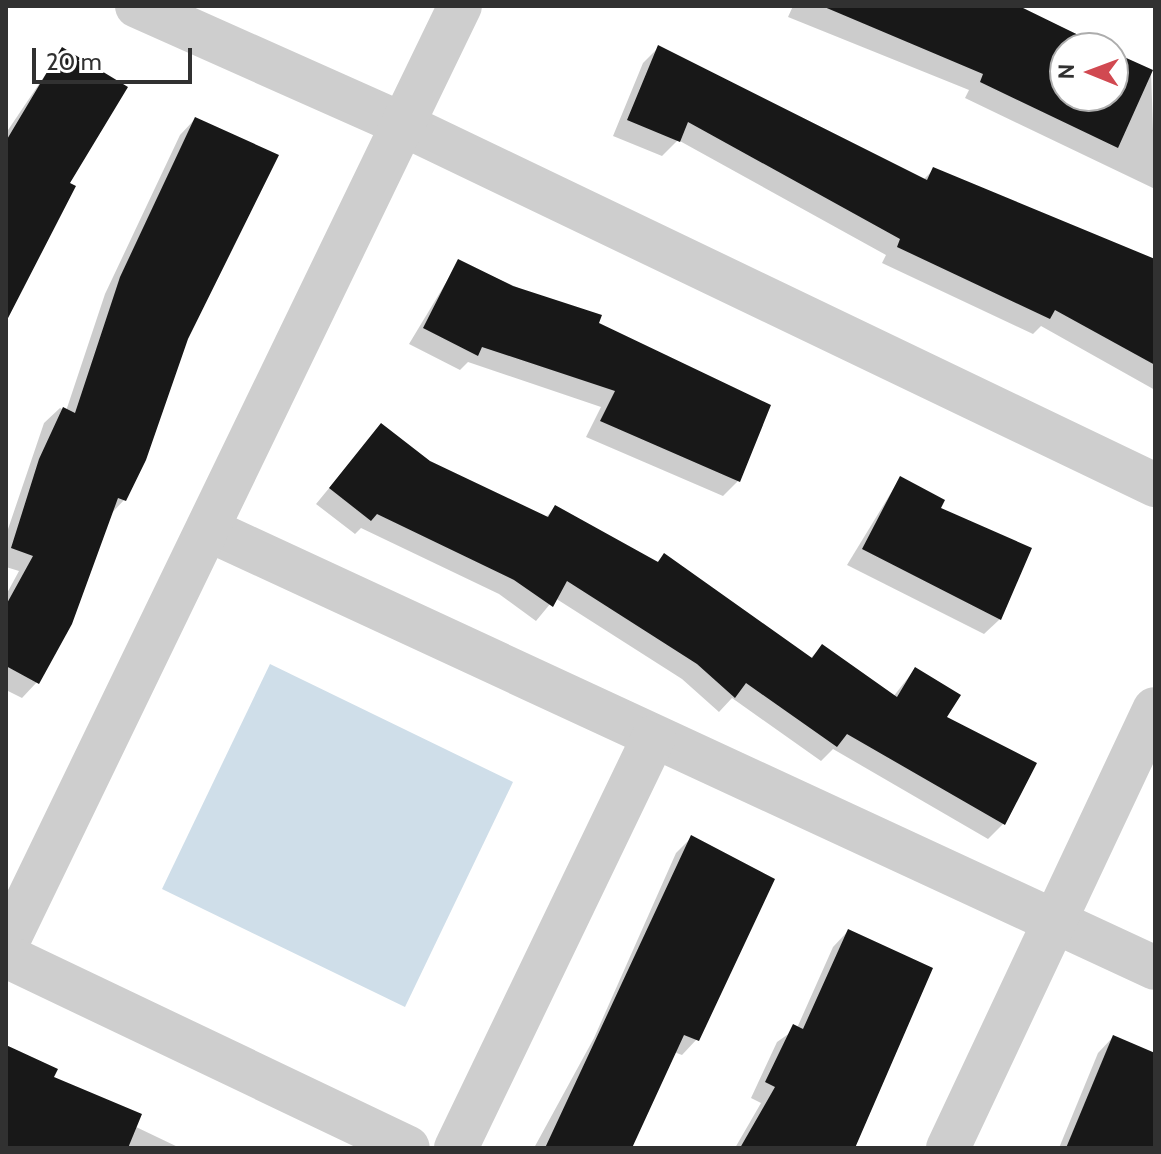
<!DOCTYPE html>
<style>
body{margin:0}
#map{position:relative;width:1161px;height:1154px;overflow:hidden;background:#fff;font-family:Cabin,sans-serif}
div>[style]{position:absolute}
.water>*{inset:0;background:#cfdee9}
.shadow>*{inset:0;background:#0003}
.building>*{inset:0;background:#181818}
.minor>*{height:44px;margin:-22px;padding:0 22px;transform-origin:22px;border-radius:22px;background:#cecece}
span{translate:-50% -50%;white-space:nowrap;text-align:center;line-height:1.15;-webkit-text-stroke:8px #fff;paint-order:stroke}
.frame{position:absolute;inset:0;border:8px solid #313131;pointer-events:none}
.north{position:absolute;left:1049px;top:32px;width:80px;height:80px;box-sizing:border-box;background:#fff;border:2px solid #adadad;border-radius:50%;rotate:271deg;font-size:22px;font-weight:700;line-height:32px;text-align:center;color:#313131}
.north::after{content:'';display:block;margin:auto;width:28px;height:36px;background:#d14951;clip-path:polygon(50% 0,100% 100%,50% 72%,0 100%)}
.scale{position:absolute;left:32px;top:48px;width:160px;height:36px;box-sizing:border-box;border:4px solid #313131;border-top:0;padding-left:10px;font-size:24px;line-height:28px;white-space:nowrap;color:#313131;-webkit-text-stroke:6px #fff;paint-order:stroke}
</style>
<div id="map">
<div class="water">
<div style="clip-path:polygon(270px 664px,513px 782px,405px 1007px,162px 889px)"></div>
</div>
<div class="shadow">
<div style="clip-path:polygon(793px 6px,1016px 6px,1106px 48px,1065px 48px,1065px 96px,1113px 96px,1113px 52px,1151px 70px,1155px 189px,965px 98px,969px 90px,788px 17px)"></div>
<div style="clip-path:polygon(659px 47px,923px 180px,933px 170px,1155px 261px,1155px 390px,1041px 326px,1033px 334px,882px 263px,886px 255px,678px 140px,662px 156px,613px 136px,643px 63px)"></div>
<div style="clip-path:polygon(62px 50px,67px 184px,6px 321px,6px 133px)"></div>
<div style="clip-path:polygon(195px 119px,186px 338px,124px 500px,110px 515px,37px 682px,22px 698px,6px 690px,6px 595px,19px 571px,6px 567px,6px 535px,44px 423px,60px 408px,66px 411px,105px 294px,180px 135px)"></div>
<div style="clip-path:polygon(459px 261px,597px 324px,739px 480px,723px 496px,586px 437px,601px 407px,468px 362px,460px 370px,409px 344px)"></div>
<div style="clip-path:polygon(381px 425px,429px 463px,545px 518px,556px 507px,656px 563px,664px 556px,810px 659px,822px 646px,893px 697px,915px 669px,1003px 824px,988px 839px,833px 749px,821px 761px,732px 698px,719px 712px,682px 679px,555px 598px,536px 621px,499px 594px,361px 528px,355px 534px,316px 504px)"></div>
<div style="clip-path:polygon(900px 478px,938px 509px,1000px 619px,984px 634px,847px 565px)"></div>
<div style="clip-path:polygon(692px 837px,697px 1039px,682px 1055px,674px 1052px,629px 1148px,534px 1148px,594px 1038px,676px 853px)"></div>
<div style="clip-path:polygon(848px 931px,820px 1148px,735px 1148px,761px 1103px,751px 1098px,777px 1042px,797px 1028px,833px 947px)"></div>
<div style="clip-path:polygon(1113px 1037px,1155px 1056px,1155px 1148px,1059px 1148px,1098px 1053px)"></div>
<div style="clip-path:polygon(6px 1049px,134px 1126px,180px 1148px,6px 1148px)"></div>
</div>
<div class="building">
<div style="clip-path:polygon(822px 6px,1019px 6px,1105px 48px,1065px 48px,1065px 96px,1113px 96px,1113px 52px,1153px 70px,1118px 148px,980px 82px,983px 74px)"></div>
<div style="clip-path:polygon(658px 45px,927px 180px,933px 167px,1155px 259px,1155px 365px,1055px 310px,1050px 319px,897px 247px,900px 239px,688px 122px,680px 142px,627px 120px)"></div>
<div style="clip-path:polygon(62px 47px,128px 87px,70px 183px,76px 186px,6px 322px,6px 141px)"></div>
<div style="clip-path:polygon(195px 117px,279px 155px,188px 339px,146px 460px,126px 501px,118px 498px,72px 624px,39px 684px,6px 666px,6px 605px,33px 556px,11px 548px,39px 459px,63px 407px,75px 413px,120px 277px)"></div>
<div style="clip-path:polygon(458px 259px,513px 286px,602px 315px,599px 323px,771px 405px,740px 482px,600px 421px,615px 391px,482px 347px,478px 356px,423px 328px)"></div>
<div style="clip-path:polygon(381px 423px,430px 461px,548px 517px,555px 505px,658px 562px,664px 553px,812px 658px,822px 644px,897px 697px,915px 667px,961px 695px,947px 717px,1037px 763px,1005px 825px,847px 734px,837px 747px,746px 683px,735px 698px,697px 664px,567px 581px,553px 607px,514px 580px,377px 514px,371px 521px,329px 488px)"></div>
<div style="clip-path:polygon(900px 476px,945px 500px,941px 508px,1032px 548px,1001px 620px,862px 549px)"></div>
<div style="clip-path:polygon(691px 835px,775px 879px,699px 1041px,684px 1035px,632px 1148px,545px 1148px)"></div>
<div style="clip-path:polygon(848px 929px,933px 968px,855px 1148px,740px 1148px,775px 1087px,765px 1082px,793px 1024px,803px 1029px)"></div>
<div style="clip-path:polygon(1113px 1035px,1155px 1053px,1155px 1148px,1066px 1148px)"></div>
<div style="clip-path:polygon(6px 1045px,58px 1069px,54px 1077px,142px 1114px,128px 1148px,6px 1148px)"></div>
</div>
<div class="minor">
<div style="left:137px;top:6px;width:295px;rotate:24deg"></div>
<div style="left:406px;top:126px;width:831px;rotate:25.61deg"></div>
<div style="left:209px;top:530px;width:1042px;rotate:24.84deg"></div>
<div style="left:6px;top:945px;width:1043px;rotate:-64.2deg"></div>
<div style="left:6px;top:956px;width:445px;rotate:25.5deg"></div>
<div style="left:456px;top:1148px;width:456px;rotate:-64.3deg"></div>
<div style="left:948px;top:1148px;width:485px;rotate:-64.8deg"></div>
</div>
<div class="frame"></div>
<div class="north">N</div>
<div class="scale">20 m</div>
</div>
